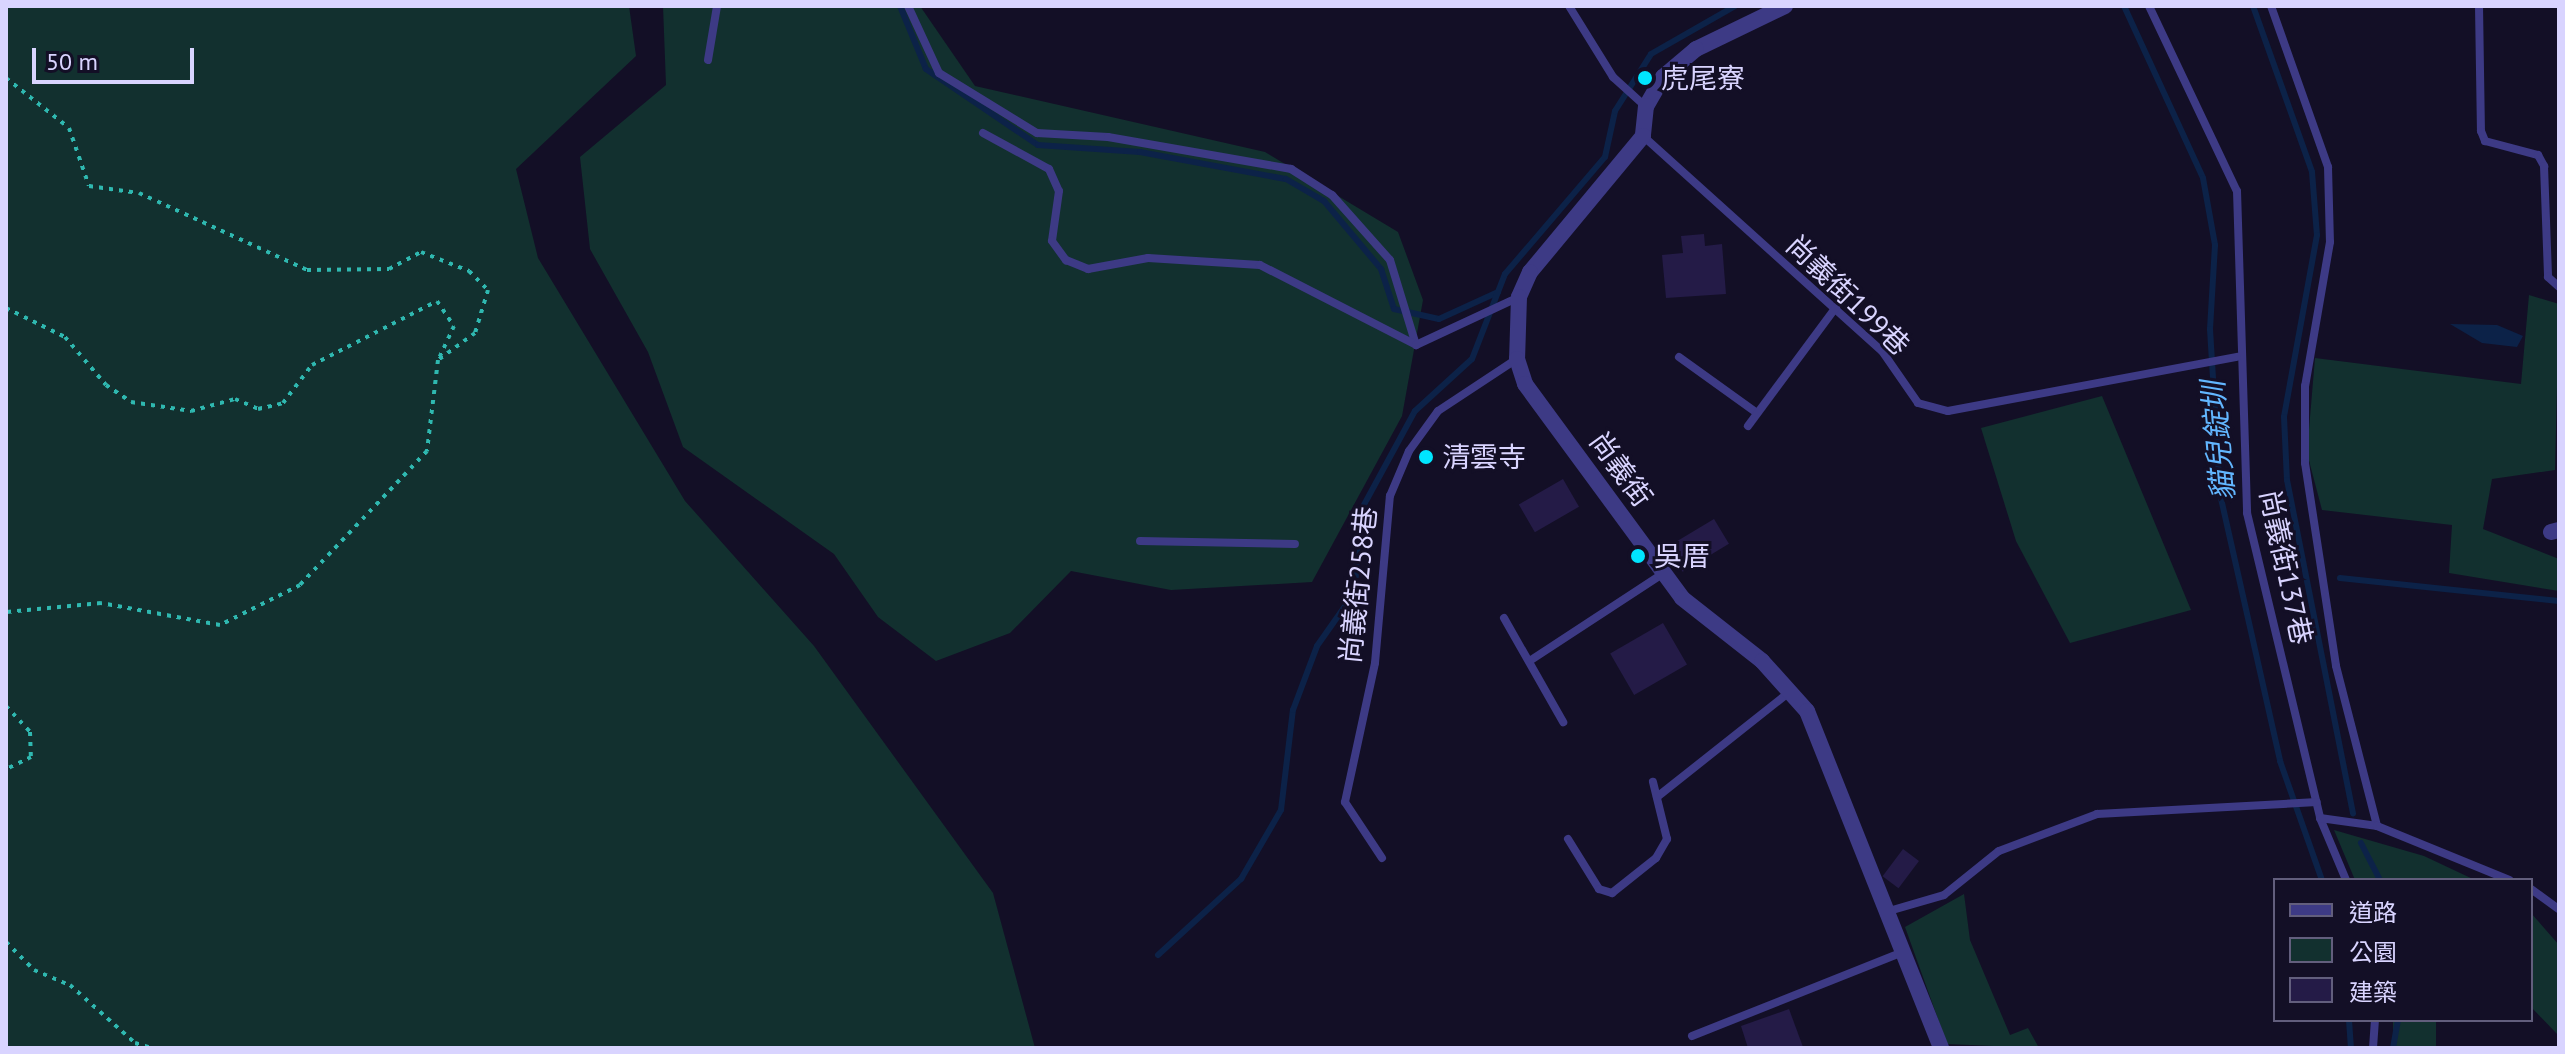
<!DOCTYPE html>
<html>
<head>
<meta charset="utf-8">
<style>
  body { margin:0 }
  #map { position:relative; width:2565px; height:1054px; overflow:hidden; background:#130f26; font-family:"PT Sans","Noto Sans TC",sans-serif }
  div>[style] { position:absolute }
  .green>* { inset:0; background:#12302f; transform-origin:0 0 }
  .water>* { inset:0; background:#0c2248 }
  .stream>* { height:6px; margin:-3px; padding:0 3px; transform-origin:3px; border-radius:3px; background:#0c2248 }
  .building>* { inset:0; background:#241b47; transform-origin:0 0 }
  .path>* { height:4px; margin-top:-2px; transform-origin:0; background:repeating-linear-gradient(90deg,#2fb8b0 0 4px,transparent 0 10px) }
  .lane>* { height:8px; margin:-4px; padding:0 4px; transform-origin:4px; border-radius:4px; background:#3d3a85 }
  .street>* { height:16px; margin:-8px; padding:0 8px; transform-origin:8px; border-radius:8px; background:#3d3a85 }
  .dots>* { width:22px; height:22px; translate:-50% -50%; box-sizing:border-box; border:4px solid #130f26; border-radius:50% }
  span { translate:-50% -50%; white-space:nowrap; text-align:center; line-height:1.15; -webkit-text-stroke:6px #130f26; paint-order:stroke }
  .poi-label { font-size:28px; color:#d9d4ff }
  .left { translate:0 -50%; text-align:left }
  .street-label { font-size:28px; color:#d9d4ff }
  .water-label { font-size:30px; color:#62b6ff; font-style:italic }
  .frame { position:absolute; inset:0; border:8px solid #d9d4ff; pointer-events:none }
  .legend { position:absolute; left:2273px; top:878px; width:260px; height:144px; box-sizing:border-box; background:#130f26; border:2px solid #625e7d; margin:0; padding:10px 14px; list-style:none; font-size:24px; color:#d9d4ff }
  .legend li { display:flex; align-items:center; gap:16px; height:40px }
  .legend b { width:40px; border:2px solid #625e7d }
  .scale { position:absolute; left:32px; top:48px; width:162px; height:36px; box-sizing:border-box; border:4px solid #d9d4ff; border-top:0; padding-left:10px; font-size:24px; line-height:28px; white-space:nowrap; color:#d9d4ff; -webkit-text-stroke:6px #130f26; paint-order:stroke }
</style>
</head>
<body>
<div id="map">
  <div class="green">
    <i style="clip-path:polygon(6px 6px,629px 6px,636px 56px,516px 169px,538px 258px,685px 501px,814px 646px,993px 893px,1035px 1048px,6px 1048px)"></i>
    <i style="clip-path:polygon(663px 6px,920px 6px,975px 86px,1265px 152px,1398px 232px,1423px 300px,1402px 416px,1312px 582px,1171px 590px,1071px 571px,1010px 633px,936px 661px,878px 617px,834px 554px,683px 447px,648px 352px,590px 249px,580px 157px,666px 85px)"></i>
    <i style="clip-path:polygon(2529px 295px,2559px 304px,2555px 470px,2492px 479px,2483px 529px,2559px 559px,2559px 591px,2449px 573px,2452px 525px,2322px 510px,2307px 453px,2315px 358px,2521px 384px)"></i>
    <i style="clip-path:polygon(2102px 396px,2191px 610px,2070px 643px,2016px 541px,1981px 428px)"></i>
    <i style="clip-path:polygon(2334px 830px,2424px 856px,2475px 880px,2355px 880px)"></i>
    <i style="clip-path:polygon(1964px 894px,1970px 940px,2010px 1035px,2028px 1028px,2039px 1048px,1947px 1044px,1905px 927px)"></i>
    <i style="clip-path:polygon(2531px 913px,2559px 945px,2559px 1036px,2531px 1007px)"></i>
    <i style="left:2393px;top:1020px;width:43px;height:28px"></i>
  </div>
  <div class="water">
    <i style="clip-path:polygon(2450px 324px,2497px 325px,2523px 336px,2517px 347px,2482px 343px)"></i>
  </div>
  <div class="stream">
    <i style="left:900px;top:6px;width:68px;rotate:67.6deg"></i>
    <i style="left:926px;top:69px;width:135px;rotate:34.2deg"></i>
    <i style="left:1038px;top:145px;width:102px;rotate:3.9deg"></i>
    <i style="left:1140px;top:152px;width:148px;rotate:10.5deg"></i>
    <i style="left:1286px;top:179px;width:44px;rotate:30.1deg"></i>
    <i style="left:1324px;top:201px;width:89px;rotate:50deg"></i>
    <i style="left:1381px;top:269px;width:42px;rotate:72deg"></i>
    <i style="left:1394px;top:309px;width:46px;rotate:12.5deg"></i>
    <i style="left:1439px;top:319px;width:65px;rotate:-24.6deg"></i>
    <i style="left:2124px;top:6px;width:189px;rotate:65.3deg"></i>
    <i style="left:2203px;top:178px;width:68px;rotate:79.8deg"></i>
    <i style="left:2215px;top:245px;width:84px;rotate:93.4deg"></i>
    <i style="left:2210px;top:329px;width:165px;rotate:86.5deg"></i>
    <i style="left:2220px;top:494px;width:274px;rotate:77.3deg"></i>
    <i style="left:2280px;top:761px;width:126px;rotate:70.6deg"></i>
    <i style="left:2253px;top:6px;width:176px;rotate:70.4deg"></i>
    <i style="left:2312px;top:172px;width:63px;rotate:85.5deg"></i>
    <i style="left:2317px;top:235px;width:185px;rotate:100.3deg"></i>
    <i style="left:2284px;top:417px;width:63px;rotate:87.3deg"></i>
    <i style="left:2287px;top:480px;width:340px;rotate:78.8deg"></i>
    <i style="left:2340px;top:578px;width:220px;rotate:6deg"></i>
    <i style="left:2361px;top:843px;width:42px;rotate:62.8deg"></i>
    <i style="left:1158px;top:955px;width:113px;rotate:-42.5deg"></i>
    <i style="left:1241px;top:879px;width:80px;rotate:-59.9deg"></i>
    <i style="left:1281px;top:810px;width:101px;rotate:-83.2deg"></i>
    <i style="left:1293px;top:710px;width:68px;rotate:-69.4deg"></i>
    <i style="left:1317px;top:646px;width:66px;rotate:-54.9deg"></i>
    <i style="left:1355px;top:592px;width:78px;rotate:-87.1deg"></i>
    <i style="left:1359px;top:514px;width:117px;rotate:-61.5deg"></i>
    <i style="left:1415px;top:411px;width:77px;rotate:-42.4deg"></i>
    <i style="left:1472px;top:359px;width:91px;rotate:-68.8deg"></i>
    <i style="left:1505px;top:274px;width:154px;rotate:-49.5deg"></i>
    <i style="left:1605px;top:157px;width:47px;rotate:-77.7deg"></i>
    <i style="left:1615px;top:111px;width:67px;rotate:-57.7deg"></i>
    <i style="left:1651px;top:54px;width:97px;rotate:-29.7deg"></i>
    <i style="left:2349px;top:1020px;width:28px;rotate:86deg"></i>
    <i style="left:2393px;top:1048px;width:28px;rotate:-80deg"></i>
  </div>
  <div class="building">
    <i style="clip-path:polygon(1704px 234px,1705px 246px,1722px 244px,1726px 294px,1666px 298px,1662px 255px,1683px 253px,1681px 236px)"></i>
    <i style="left:1563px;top:479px;width:32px;height:51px;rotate:60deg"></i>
    <i style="left:1714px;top:519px;width:29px;height:54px;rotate:59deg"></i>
    <i style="left:1663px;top:623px;width:48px;height:61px;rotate:60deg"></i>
    <i style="left:1903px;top:849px;width:20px;height:34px;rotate:37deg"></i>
    <i style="clip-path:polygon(1789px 1009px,1803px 1047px,1748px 1048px,1741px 1026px)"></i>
  </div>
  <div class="path">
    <i style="left:6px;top:78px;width:80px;rotate:38.4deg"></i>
    <i style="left:69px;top:128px;width:61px;rotate:71deg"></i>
    <i style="left:89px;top:186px;width:50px;rotate:8deg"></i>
    <i style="left:139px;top:193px;width:185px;rotate:24.6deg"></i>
    <i style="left:307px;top:270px;width:82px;rotate:-0.7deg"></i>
    <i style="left:389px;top:269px;width:36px;rotate:-28deg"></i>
    <i style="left:421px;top:252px;width:52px;rotate:21.6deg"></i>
    <i style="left:469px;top:271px;width:27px;rotate:45deg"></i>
    <i style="left:488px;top:290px;width:45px;rotate:106.8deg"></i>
    <i style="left:475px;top:333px;width:46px;rotate:143.9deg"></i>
    <i style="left:438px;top:360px;width:92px;rotate:96.9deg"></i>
    <i style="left:427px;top:451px;width:185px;rotate:133.5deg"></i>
    <i style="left:300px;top:585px;width:89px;rotate:153.4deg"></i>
    <i style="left:220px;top:625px;width:121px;rotate:-169.5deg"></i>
    <i style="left:101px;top:603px;width:95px;rotate:174.6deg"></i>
    <i style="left:6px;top:308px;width:66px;rotate:26.2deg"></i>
    <i style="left:65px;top:337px;width:63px;rotate:49.5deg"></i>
    <i style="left:106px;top:385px;width:30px;rotate:34deg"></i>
    <i style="left:131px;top:402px;width:61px;rotate:8.5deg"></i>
    <i style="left:191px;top:411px;width:46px;rotate:-15.3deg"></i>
    <i style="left:235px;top:399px;width:25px;rotate:23deg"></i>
    <i style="left:258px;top:409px;width:26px;rotate:-13deg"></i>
    <i style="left:283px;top:403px;width:48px;rotate:-52.7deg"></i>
    <i style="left:312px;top:365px;width:140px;rotate:-27.1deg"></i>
    <i style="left:437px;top:301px;width:30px;rotate:56deg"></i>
    <i style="left:454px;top:326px;width:35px;rotate:115deg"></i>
    <i style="left:6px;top:706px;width:35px;rotate:47deg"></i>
    <i style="left:30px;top:732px;width:25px;rotate:88deg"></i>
    <i style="left:31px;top:757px;width:28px;rotate:154deg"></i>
    <i style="left:6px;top:942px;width:40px;rotate:45deg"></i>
    <i style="left:34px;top:970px;width:39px;rotate:23deg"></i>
    <i style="left:70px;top:985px;width:87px;rotate:41.7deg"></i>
    <i style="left:135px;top:1043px;width:17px;rotate:17deg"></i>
  </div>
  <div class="lane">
    <i style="left:908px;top:6px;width:74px;rotate:65.2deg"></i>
    <i style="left:939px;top:73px;width:115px;rotate:31.5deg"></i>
    <i style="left:1037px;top:133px;width:71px;rotate:3.2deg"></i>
    <i style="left:1108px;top:137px;width:186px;rotate:9.9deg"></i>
    <i style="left:1291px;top:169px;width:49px;rotate:32.4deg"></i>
    <i style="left:1332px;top:195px;width:87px;rotate:48.3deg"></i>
    <i style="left:1390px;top:260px;width:89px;rotate:73deg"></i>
    <i style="left:1569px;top:6px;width:84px;rotate:58.2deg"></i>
    <i style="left:1613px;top:77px;width:43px;rotate:42.2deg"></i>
    <i style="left:2149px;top:6px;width:205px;rotate:64.6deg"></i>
    <i style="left:2237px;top:191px;width:322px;rotate:88.2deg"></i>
    <i style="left:2247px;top:513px;width:314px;rotate:76.5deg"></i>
    <i style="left:2320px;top:818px;width:67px;rotate:67.2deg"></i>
    <i style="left:2271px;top:6px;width:171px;rotate:70.5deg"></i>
    <i style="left:2328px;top:167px;width:75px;rotate:88.5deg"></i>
    <i style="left:2330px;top:242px;width:146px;rotate:99.8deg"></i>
    <i style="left:2305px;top:386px;width:77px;rotate:90deg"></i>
    <i style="left:2305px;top:463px;width:205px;rotate:81.3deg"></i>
    <i style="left:2336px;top:666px;width:165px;rotate:75.6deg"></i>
    <i style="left:2479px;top:6px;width:125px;rotate:89.1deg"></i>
    <i style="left:2481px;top:131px;width:11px;rotate:68deg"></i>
    <i style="left:2485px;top:141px;width:55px;rotate:14.8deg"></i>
    <i style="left:2538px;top:155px;width:13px;rotate:61deg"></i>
    <i style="left:2544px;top:166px;width:111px;rotate:87.9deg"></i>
    <i style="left:2548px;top:277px;width:15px;rotate:42deg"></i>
    <i style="left:708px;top:60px;width:55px;rotate:-80.5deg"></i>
    <i style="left:983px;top:133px;width:75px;rotate:28.6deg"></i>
    <i style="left:1049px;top:169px;width:24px;rotate:66deg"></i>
    <i style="left:1059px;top:191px;width:50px;rotate:98deg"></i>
    <i style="left:1052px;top:241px;width:24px;rotate:54deg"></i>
    <i style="left:1066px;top:260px;width:24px;rotate:22deg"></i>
    <i style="left:1088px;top:269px;width:61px;rotate:-10.4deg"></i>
    <i style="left:1148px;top:258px;width:112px;rotate:3.6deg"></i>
    <i style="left:1260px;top:265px;width:175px;rotate:27.1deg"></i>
    <i style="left:1643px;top:136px;width:321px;rotate:42deg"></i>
    <i style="left:1882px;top:351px;width:63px;rotate:55.3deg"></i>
    <i style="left:1918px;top:403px;width:31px;rotate:15deg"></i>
    <i style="left:1948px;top:411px;width:294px;rotate:-10.6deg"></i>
    <i style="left:1416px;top:345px;width:114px;rotate:-25deg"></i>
    <i style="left:1679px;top:357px;width:96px;rotate:35.7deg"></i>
    <i style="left:1748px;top:426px;width:148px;rotate:-53.5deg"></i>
    <i style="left:1140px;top:541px;width:155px;rotate:1.1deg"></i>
    <i style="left:1504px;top:618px;width:120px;rotate:60.4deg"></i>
    <i style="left:1531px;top:660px;width:159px;rotate:-33.2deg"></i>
    <i style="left:1657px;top:797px;width:172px;rotate:-38.4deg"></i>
    <i style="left:2320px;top:818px;width:58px;rotate:8deg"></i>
    <i style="left:2377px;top:826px;width:143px;rotate:22.2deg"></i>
    <i style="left:1568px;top:839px;width:59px;rotate:58.2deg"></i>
    <i style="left:1599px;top:889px;width:14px;rotate:17deg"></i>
    <i style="left:1612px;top:893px;width:56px;rotate:-38.5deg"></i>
    <i style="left:1656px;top:858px;width:22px;rotate:-60deg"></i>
    <i style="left:1667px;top:839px;width:59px;rotate:-103.8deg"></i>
    <i style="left:1382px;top:858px;width:67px;rotate:-123.5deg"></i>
    <i style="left:1345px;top:802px;width:142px;rotate:-77.8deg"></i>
    <i style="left:1375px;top:663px;width:168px;rotate:-84.9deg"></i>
    <i style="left:1390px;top:496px;width:49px;rotate:-67.1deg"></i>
    <i style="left:1409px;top:451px;width:49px;rotate:-54.1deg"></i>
    <i style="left:1438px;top:411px;width:95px;rotate:-33.4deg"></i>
    <i style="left:2531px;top:889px;width:34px;rotate:36deg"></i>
    <i style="left:1889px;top:911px;width:57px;rotate:-16.2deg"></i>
    <i style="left:1944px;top:895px;width:70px;rotate:-38.7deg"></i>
    <i style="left:1999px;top:851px;width:105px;rotate:-20.7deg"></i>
    <i style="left:2097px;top:814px;width:220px;rotate:-3.1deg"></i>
    <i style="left:1692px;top:1036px;width:227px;rotate:-21.7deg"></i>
    <i style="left:2373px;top:1048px;width:28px;rotate:-86deg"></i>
  </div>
  <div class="street">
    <i style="left:1785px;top:6px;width:99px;rotate:154.2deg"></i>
    <i style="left:1696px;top:49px;width:43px;rotate:139.7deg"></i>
    <i style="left:1663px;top:77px;width:34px;rotate:120deg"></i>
    <i style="left:1646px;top:106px;width:30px;rotate:96deg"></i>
    <i style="left:1643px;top:136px;width:177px;rotate:129.7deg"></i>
    <i style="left:1530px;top:272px;width:27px;rotate:114deg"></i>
    <i style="left:1519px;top:297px;width:62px;rotate:91.8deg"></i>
    <i style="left:1517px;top:359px;width:26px;rotate:72deg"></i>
    <i style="left:1525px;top:384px;width:265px;rotate:53.7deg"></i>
    <i style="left:1682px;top:598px;width:102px;rotate:38.2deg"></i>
    <i style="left:1762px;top:661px;width:67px;rotate:48deg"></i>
    <i style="left:1807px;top:711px;width:363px;rotate:68.3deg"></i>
    <i style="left:2551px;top:532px;width:8px;rotate:-14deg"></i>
  </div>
  <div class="dots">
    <i style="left:1645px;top:78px;background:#00e5ff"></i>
    <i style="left:1426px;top:457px;background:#00e5ff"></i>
    <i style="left:1638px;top:556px;background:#00e5ff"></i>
  </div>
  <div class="poi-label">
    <span class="left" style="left:1661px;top:78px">虎尾寮</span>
    <span class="left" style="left:1442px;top:457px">清雲寺</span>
    <span class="left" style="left:1654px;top:556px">吳厝</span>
  </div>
  <div class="street-label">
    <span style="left:1848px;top:295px;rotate:44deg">尚義街199巷</span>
    <span style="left:1621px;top:469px;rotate:54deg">尚義街</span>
    <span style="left:2286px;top:567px;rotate:78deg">尚義街137巷</span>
    <span style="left:1358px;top:585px;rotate:-84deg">尚義街258巷</span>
  </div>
  <div class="water-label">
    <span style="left:2218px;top:441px;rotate:-95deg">貓兒錠圳</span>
  </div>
  <div class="frame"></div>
  <ul class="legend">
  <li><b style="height:10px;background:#3d3a85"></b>道路</li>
  <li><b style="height:22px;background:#12302f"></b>公園</li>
  <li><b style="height:22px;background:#241b47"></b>建築</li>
  </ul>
  <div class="scale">50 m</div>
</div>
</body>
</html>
